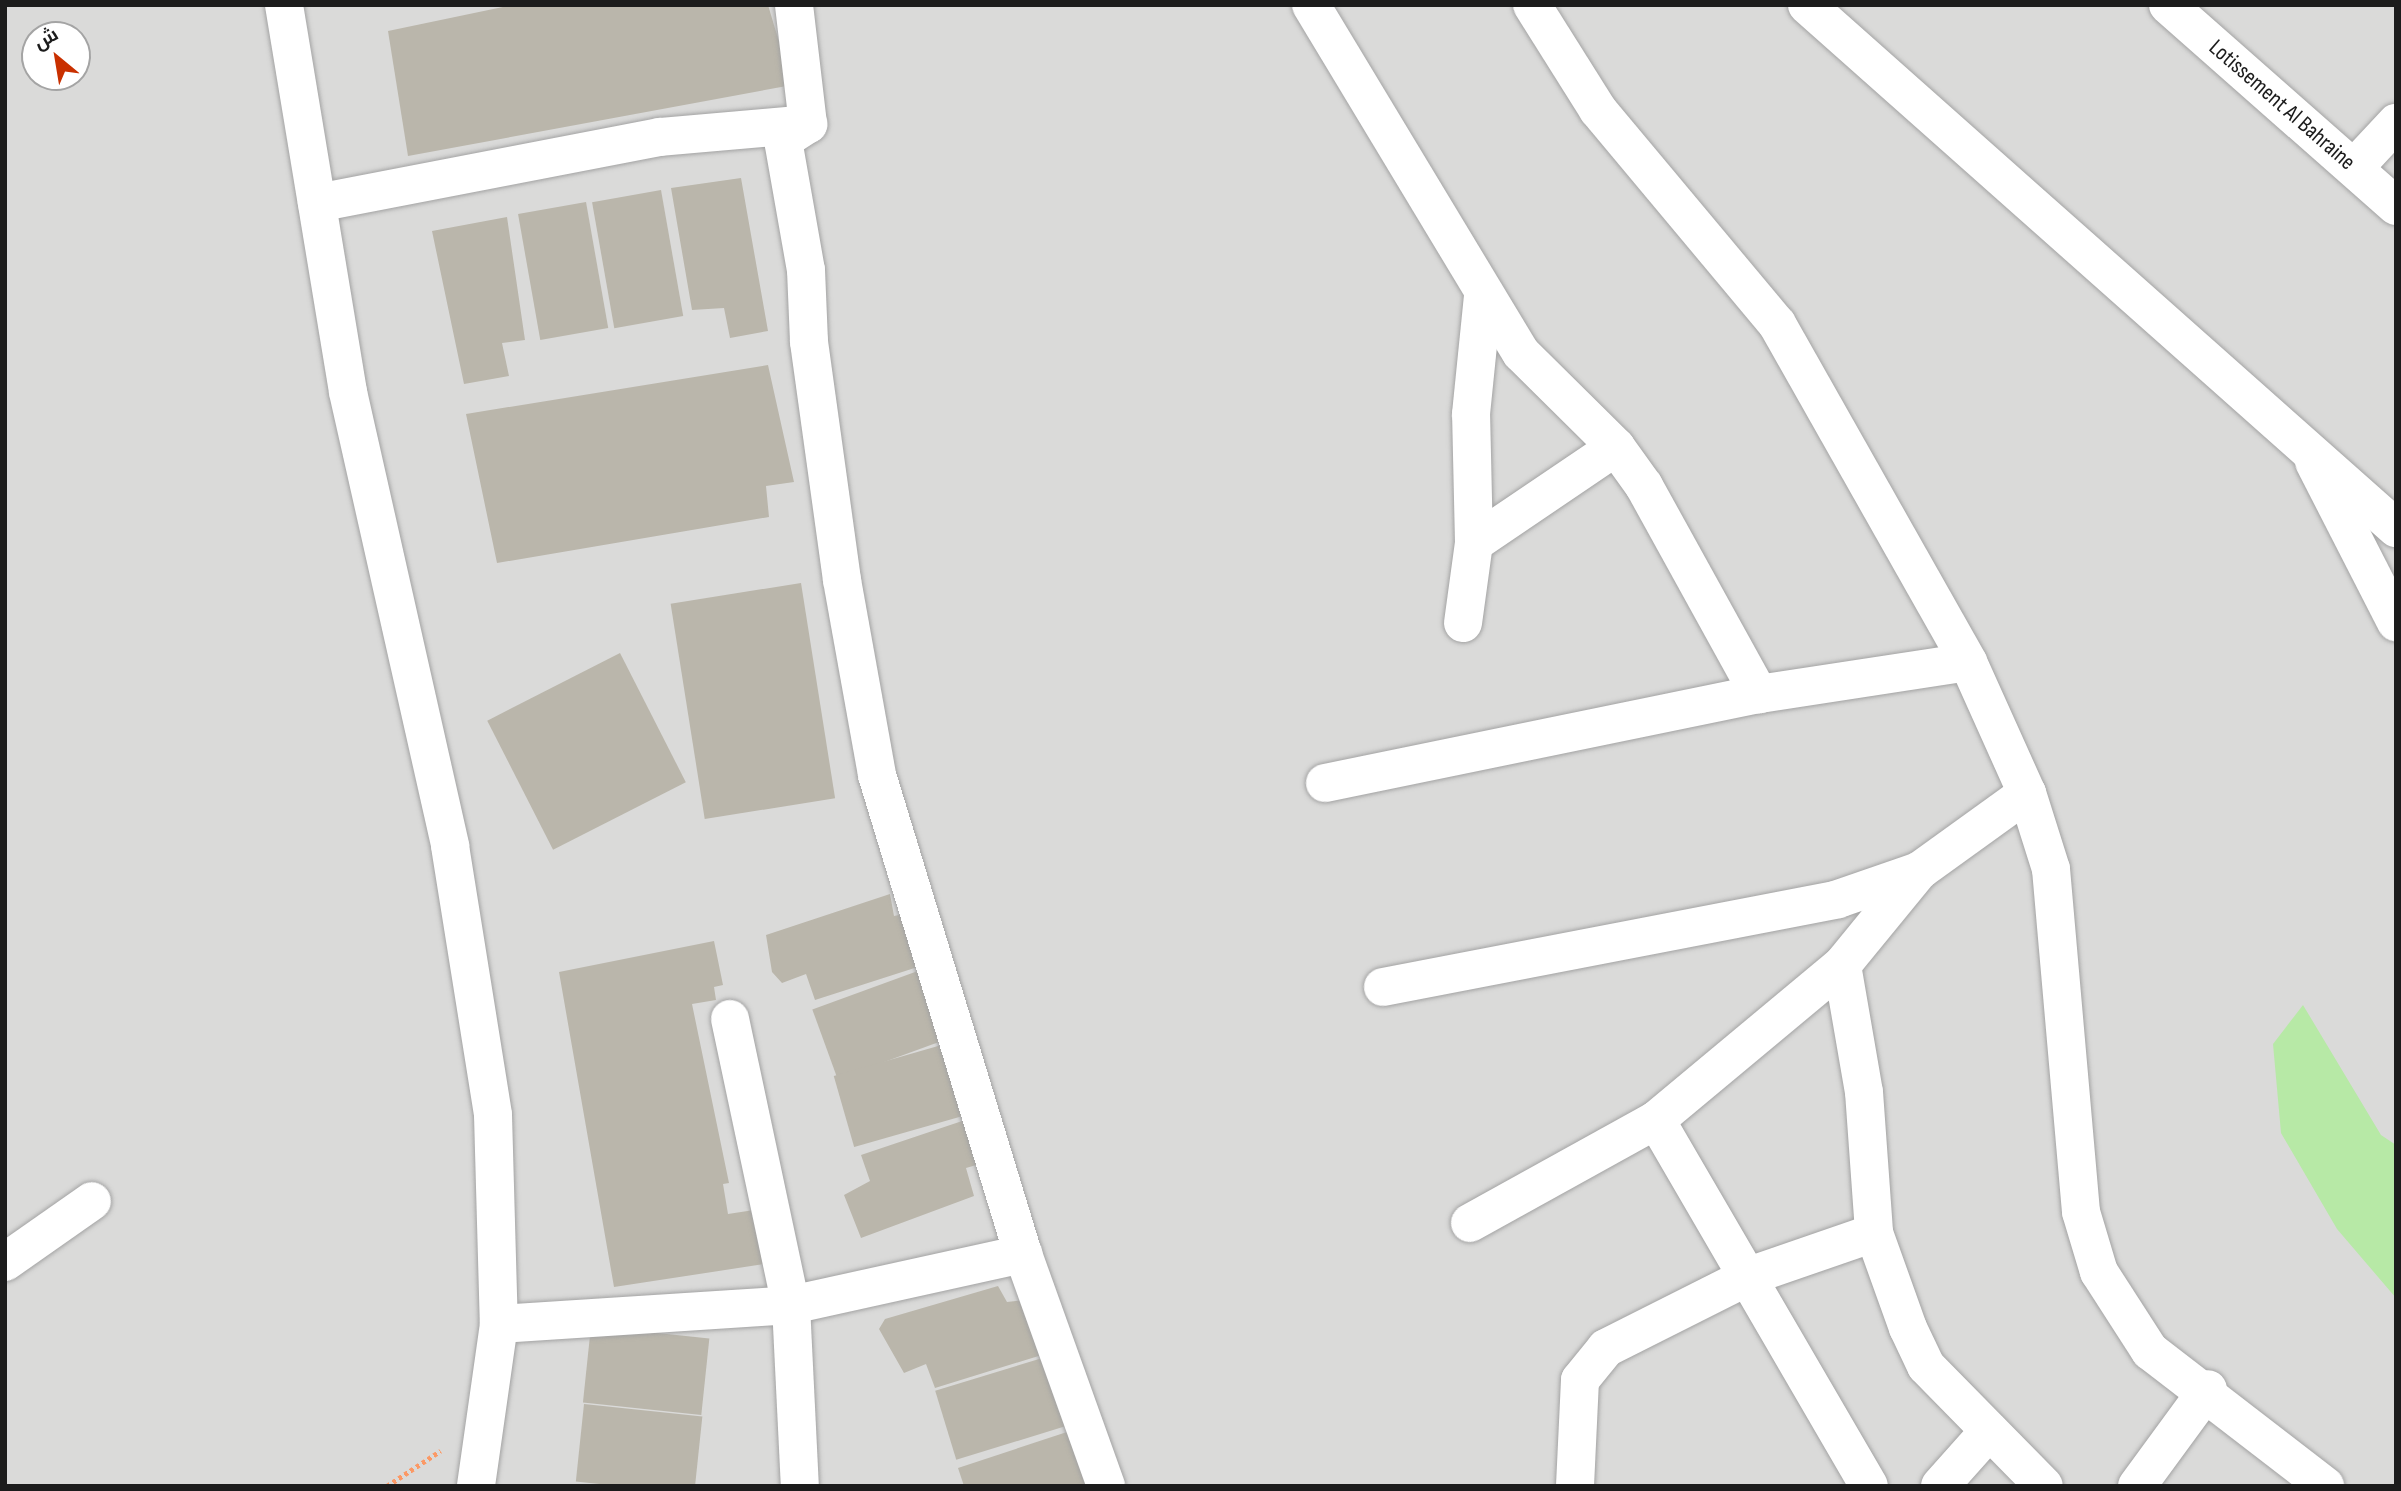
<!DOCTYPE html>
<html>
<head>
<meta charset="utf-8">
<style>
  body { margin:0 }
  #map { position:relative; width:2401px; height:1491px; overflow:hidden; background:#eeede2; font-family:"Sofia Sans Condensed",Cairo,sans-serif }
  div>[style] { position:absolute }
  .residential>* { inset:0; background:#dadad9 }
  .grass>* { inset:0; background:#b7e9a6 }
  .building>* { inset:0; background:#bab6ab; transform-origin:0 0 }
  .path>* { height:4.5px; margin-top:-2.25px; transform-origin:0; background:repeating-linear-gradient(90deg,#fb9966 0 3.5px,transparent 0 7px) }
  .roads { filter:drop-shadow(0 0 2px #a3a3a3) drop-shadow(0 0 2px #a3a3a3) }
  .minor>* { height:38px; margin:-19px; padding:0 19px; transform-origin:19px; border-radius:19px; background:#fff }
  .tertiary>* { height:38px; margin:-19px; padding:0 19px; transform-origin:19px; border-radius:19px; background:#fff }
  span { translate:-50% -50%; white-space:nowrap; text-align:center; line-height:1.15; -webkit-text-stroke:6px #fff; paint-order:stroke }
  .street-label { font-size:23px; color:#1c1c1c }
  .frame { position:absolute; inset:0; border:7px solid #1c1c1c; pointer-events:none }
  .north { position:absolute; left:21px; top:21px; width:70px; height:70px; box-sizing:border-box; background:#fff; border:2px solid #a4a4a4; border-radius:50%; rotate:330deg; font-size:19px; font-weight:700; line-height:28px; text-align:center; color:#1c1c1c }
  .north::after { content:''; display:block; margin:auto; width:24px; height:32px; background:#c93000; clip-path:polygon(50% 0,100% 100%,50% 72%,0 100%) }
</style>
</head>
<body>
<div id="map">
  <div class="residential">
    <i style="clip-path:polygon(evenodd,5px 5px,2396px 5px,2396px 1486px,5px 1486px,5px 5px,35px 35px,77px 35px,77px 77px,35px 77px,35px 35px)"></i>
  </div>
  <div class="grass">
    <i style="clip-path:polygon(2303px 1005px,2381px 1135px,2396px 1145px,2396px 1298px,2337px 1229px,2281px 1133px,2273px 1044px)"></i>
  </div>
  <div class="building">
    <i style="clip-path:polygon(513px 5px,768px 5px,792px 85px,408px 156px,388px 31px)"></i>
    <i style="clip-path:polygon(741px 178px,768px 331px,730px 338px,724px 308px,692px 310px,671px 188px)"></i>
    <i style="left:661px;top:190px;width:128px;height:70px;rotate:80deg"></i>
    <i style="left:586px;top:202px;width:128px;height:69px;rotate:80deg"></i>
    <i style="clip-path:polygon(507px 217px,525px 340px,502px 343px,509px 376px,464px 384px,432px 231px)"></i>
    <i style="clip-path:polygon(768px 365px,794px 482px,766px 486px,769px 517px,497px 563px,466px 414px)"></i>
    <i style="left:801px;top:583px;width:218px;height:132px;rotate:81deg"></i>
    <i style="left:620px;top:653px;width:145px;height:149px;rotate:63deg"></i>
    <i style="clip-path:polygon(890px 894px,894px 916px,914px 912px,927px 964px,815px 1000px,806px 974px,782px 983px,772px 972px,766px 935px)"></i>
    <i style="clip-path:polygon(714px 941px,723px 985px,714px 987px,716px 1000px,692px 1004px,729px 1183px,723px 1184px,728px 1214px,754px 1210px,771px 1263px,614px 1287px,559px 972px)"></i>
    <i style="left:926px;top:968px;width:74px;height:121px;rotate:70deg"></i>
    <i style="left:952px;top:1042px;width:74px;height:123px;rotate:74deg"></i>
    <i style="clip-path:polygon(977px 1116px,990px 1161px,966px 1168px,974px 1196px,861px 1238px,844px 1195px,870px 1181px,861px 1155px)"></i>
    <i style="clip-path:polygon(998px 1286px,1007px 1302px,1031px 1299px,1045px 1354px,935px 1388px,926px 1364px,904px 1373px,879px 1329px,885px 1319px)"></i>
    <i style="left:591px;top:1326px;width:119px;height:77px;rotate:6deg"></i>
    <i style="left:1049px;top:1356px;width:72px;height:119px;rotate:73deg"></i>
    <i style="left:584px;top:1404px;width:119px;height:78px;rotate:6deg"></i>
    <i style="clip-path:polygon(1073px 1430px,1092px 1486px,964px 1486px,958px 1468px)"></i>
  </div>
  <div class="path">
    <i style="left:387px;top:1486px;width:64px;rotate:-33.4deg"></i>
  </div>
  <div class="roads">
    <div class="minor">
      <i style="left:284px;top:5px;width:392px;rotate:80.6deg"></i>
      <i style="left:348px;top:392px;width:465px;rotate:77.3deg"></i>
      <i style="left:450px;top:846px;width:272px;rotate:80.9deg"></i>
      <i style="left:493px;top:1115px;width:209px;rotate:88.4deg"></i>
      <i style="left:499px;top:1324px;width:164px;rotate:98.1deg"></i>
      <i style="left:794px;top:5px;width:120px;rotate:83.3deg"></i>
      <i style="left:1311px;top:5px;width:406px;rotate:58.9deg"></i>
      <i style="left:1521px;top:353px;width:134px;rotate:44.7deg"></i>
      <i style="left:1616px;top:447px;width:48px;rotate:54.3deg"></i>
      <i style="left:1644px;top:486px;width:238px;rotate:61.1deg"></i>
      <i style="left:1532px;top:5px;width:124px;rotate:57.8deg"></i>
      <i style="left:1598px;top:110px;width:279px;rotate:50.1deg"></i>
      <i style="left:1777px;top:324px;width:388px;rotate:60.5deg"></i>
      <i style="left:1968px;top:662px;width:144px;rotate:65.8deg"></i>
      <i style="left:2027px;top:793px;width:80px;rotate:72.5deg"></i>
      <i style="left:2051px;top:869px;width:344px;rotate:85deg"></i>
      <i style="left:2081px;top:1212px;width:63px;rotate:73.3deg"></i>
      <i style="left:2099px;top:1272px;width:94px;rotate:57.2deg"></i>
      <i style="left:2150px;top:1351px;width:221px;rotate:37.6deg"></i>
      <i style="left:1807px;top:5px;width:788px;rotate:41.6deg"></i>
      <i style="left:808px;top:124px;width:30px;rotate:147deg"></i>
      <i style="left:783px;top:140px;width:132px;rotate:80deg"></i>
      <i style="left:806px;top:270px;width:72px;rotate:87.6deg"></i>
      <i style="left:809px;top:342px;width:240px;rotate:82.1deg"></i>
      <i style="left:842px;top:580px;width:198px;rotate:79.8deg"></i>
      <i style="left:877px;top:775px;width:501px;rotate:73.05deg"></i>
      <i style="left:1023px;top:1254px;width:246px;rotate:70.3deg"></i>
      <i style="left:2354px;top:168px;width:62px;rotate:-47deg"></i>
      <i style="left:317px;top:203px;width:349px;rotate:-10.9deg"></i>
      <i style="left:660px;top:137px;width:149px;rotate:-5deg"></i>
      <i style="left:2314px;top:462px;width:180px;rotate:62.9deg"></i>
      <i style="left:1474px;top:543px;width:171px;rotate:-34.1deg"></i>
      <i style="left:1463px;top:623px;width:81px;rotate:-82.2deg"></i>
      <i style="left:1474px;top:543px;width:129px;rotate:-91.3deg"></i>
      <i style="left:1471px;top:414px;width:119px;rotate:-84.2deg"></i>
      <i style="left:1325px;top:783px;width:443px;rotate:-11.6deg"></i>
      <i style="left:1759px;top:694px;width:211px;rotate:-8.7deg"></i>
      <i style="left:1842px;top:965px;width:129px;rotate:80.2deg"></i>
      <i style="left:1864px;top:1092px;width:141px;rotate:85.9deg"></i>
      <i style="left:1874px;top:1233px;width:101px;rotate:70.3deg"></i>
      <i style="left:1908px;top:1328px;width:42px;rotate:64.7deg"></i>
      <i style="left:1926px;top:1366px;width:168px;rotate:45.5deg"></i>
      <i style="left:1383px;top:987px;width:463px;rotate:-10.9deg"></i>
      <i style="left:1838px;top:899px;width:86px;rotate:-19.1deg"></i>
      <i style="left:730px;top:1019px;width:292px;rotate:78deg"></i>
      <i style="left:791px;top:1305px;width:181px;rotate:87.2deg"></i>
      <i style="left:1656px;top:1120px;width:423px;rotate:59.8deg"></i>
      <i style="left:1470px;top:1223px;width:213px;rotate:-29deg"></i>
      <i style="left:1656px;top:1120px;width:242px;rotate:-39.8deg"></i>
      <i style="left:1842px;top:965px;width:122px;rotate:-50.7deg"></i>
      <i style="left:1919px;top:871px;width:133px;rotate:-35.8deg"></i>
      <i style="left:5px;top:1262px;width:106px;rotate:-35deg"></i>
      <i style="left:499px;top:1324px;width:293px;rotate:-3.7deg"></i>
      <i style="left:791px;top:1305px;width:238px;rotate:-12.4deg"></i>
      <i style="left:1575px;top:1486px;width:106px;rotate:-87.3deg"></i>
      <i style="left:1580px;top:1380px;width:41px;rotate:-50.9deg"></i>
      <i style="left:1606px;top:1348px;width:160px;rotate:-26.7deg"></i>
      <i style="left:1749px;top:1276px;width:132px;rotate:-19deg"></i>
      <i style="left:1940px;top:1486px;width:74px;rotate:-48.3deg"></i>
      <i style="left:2137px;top:1486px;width:120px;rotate:-53.8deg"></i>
    </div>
    <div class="tertiary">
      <i style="left:2168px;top:5px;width:304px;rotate:41.4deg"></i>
    </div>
  </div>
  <div class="street-label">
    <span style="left:2282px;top:105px;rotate:41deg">Lotissement Al Bahraine</span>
  </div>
  <div class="frame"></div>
  <div class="north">ش</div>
</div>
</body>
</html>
